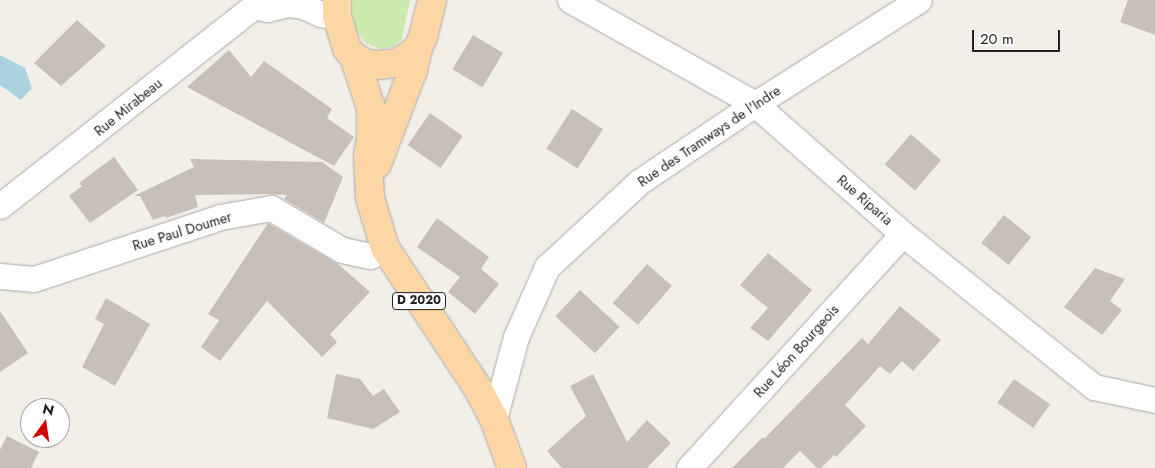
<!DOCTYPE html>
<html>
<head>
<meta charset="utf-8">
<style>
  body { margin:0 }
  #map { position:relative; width:1155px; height:468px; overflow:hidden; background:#f2efe9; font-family:Jost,sans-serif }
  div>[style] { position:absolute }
  .grass>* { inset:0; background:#cdebb0 }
  .water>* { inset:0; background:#aad3df }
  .building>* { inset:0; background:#c7bfb8; transform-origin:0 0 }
  .roads { filter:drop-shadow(0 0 1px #a9a9a9) drop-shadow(0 0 1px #a9a9a9) }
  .street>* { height:25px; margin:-12.5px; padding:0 12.5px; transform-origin:12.5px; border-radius:12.5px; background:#fff }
  .primary>* { height:28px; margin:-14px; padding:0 14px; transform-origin:14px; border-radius:14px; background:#fcd6a4 }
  span { translate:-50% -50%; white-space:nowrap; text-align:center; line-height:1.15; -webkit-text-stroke:4.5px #fff; paint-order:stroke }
  .shield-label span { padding:1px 4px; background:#fff; border:1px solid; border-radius:4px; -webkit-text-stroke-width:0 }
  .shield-label { font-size:12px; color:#222; font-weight:700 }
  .street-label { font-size:14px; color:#222 }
  .north { position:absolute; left:20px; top:398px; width:50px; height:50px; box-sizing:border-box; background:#fff; border:1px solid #a7a7a7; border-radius:50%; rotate:14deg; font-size:14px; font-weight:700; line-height:20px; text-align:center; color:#222 }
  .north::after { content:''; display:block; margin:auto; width:18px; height:22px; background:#d40000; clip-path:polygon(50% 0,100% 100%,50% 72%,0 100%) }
  .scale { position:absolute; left:972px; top:30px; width:88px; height:22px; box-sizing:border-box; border:2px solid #222; border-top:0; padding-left:6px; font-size:15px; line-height:18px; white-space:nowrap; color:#222; -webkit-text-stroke:4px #fff; paint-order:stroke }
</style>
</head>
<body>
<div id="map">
  <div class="grass">
    <i style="clip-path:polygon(353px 0,410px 0,402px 39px,393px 47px,380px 49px,366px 43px,355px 28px,352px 11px)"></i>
  </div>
  <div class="water">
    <i style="clip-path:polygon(0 55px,25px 68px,32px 88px,21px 100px,0 85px)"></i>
  </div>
  <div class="building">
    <i style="clip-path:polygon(1128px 0,1155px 0,1155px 35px,1120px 22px)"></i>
    <i style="clip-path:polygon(77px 20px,106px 46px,61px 86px,34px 63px)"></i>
    <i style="left:473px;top:35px;width:35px;height:40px;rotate:31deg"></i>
    <i style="clip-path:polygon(229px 50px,251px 77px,264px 61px,332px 109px,327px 118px,354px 137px,334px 166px,187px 87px)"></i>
    <i style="left:572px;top:109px;width:37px;height:47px;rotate:33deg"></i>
    <i style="left:430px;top:113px;width:40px;height:39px;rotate:35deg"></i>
    <i style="left:911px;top:134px;width:40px;height:40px;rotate:41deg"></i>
    <i style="clip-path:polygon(114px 157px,138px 190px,90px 223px,69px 196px,82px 186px,79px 183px)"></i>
    <i style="clip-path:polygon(190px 159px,322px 162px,343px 177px,324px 223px,284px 199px,287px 195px,268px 194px,195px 195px,198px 207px,166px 218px,165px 216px,153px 220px,140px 196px,134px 196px,194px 167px)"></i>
    <i style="left:1004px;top:215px;width:35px;height:36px;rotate:39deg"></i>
    <i style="clip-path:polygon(437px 218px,489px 257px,481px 269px,499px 284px,475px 314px,448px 292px,460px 277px,417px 247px)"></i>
    <i style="clip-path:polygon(268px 223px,338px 264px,370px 292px,330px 334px,337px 342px,322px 357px,267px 301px,220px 361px,201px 347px,219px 320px,208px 314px)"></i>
    <i style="clip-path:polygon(768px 253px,812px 290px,768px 341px,750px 328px,768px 308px,740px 285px)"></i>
    <i style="left:647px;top:264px;width:33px;height:52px;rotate:41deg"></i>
    <i style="clip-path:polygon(1095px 268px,1125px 279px,1110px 301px,1122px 310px,1102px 335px,1064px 307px)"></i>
    <i style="left:580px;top:290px;width:54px;height:36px;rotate:43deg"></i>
    <i style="clip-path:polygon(106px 298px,150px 324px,115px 386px,82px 367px,104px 324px,95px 319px)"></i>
    <i style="clip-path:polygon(900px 306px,941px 340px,913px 371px,902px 361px,890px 374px,880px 366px,845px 405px,866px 426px,836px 457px,834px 455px,821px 468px,817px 468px,800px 451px,783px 468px,732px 468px,763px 437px,764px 439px,862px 338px,868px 344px)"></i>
    <i style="clip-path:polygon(0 311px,28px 353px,0 372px)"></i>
    <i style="clip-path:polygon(336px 374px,360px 379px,373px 396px,384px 389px,400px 412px,373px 429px,327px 418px)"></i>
    <i style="clip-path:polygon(593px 374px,627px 442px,647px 420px,671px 443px,647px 468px,562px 468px,547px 451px,586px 416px,570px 386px)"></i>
    <i style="left:1014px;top:379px;width:44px;height:29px;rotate:35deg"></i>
    <i style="clip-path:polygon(7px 436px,39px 452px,31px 468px,0 468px,0 450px)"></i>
  </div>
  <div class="roads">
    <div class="street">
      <i style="left:259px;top:0;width:8px;rotate:130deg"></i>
      <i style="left:254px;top:6px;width:13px;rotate:13deg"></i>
      <i style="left:267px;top:9px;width:21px;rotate:-14deg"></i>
      <i style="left:287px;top:4px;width:16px;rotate:7deg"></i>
      <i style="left:303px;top:6px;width:20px;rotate:24deg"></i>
      <i style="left:321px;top:14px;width:16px;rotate:7deg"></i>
      <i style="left:570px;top:0;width:212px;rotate:29.3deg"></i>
      <i style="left:755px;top:104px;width:197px;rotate:41.3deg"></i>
      <i style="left:903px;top:234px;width:245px;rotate:38.7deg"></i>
      <i style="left:1094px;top:387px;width:62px;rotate:12deg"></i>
      <i style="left:0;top:206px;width:323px;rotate:-38.2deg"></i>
      <i style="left:0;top:276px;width:34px;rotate:5deg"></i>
      <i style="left:34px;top:279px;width:196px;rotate:-18.4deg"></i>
      <i style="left:220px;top:217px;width:52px;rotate:-10deg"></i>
      <i style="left:271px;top:208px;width:82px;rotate:30.6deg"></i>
      <i style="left:342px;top:250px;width:29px;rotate:12deg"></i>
      <i style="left:370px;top:256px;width:17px;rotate:-28deg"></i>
      <i style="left:494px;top:419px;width:85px;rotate:-75deg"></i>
      <i style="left:516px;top:337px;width:77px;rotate:-66.1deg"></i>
      <i style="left:547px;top:267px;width:125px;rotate:-42.7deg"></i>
      <i style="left:639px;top:182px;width:140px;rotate:-33.9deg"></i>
      <i style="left:755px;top:104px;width:194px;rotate:-32.4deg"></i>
      <i style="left:689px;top:468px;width:317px;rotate:-47.6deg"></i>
    </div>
    <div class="primary">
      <i style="left:337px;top:0;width:16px;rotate:90deg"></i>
      <i style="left:337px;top:16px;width:34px;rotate:73deg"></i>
      <i style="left:347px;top:49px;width:11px;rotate:49deg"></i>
      <i style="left:354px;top:57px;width:15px;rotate:28deg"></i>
      <i style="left:367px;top:64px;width:11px;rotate:5deg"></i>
      <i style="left:378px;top:65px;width:18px;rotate:-6deg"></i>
      <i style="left:396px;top:63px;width:13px;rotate:-29deg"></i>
      <i style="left:407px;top:57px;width:14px;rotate:-39deg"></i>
      <i style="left:418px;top:48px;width:12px;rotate:-66deg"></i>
      <i style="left:423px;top:37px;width:38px;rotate:-76deg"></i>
      <i style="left:354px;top:57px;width:54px;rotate:71.6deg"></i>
      <i style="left:371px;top:108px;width:30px;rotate:90deg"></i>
      <i style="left:371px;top:138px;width:19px;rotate:99deg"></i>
      <i style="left:368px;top:157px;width:41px;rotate:87.2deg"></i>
      <i style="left:370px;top:198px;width:52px;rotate:73.3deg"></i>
      <i style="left:385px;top:248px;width:167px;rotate:56.5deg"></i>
      <i style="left:477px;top:387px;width:36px;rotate:62deg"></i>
      <i style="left:494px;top:419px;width:52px;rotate:69.8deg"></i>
      <i style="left:377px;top:164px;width:101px;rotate:-69deg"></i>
      <i style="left:413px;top:70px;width:23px;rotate:-77deg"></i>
    </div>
  </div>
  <div class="shield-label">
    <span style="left:419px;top:301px">D 2020</span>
  </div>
  <div class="street-label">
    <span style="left:128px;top:107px;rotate:-39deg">Rue Mirabeau</span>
    <span style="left:709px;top:136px;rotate:-34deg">Rue des Tramways de l'Indre</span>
    <span style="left:865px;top:200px;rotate:41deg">Rue Riparia</span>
    <span style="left:182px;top:231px;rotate:-17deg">Rue Paul Doumer</span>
    <span style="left:796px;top:351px;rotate:-48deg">Rue Léon Bourgeois</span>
  </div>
  <div class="north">N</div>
  <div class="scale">20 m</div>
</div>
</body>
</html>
